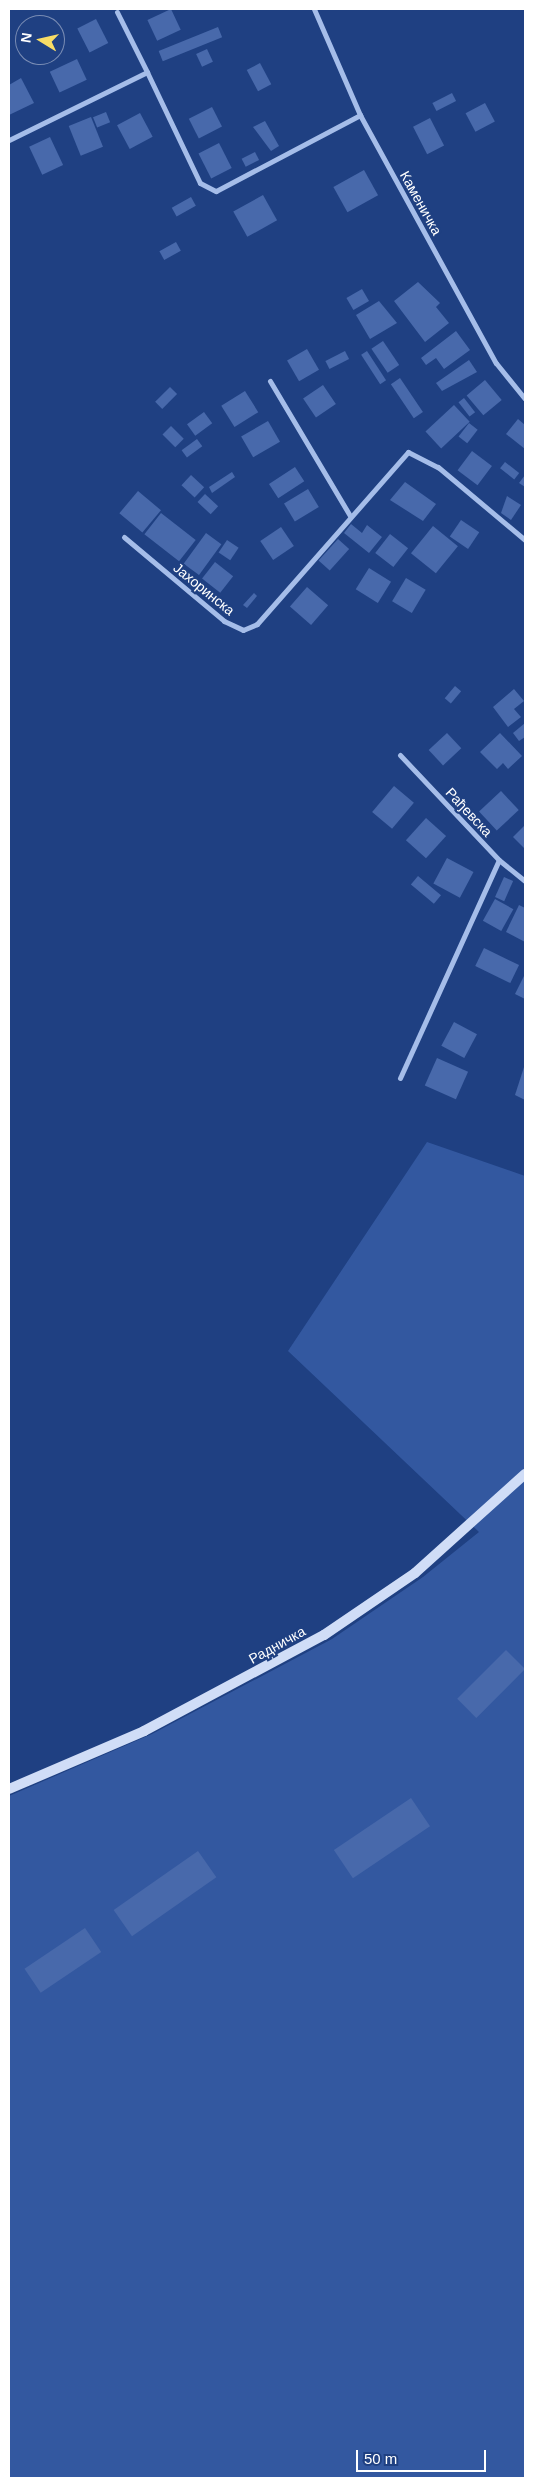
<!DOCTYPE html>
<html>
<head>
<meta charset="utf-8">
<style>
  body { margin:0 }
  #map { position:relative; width:534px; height:2487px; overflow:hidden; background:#1f4082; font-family:Helvetica,sans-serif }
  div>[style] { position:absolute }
  .green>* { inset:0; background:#3358a0 }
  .building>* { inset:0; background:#4869ab; transform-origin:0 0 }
  .street>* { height:5px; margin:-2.5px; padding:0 2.5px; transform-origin:2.5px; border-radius:2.5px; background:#a5bde9 }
  .secondary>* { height:10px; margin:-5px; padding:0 5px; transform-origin:5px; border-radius:5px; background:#d0ddf7 }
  span { translate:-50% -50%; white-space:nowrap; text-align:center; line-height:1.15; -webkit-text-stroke:4.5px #1f4082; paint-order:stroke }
  .street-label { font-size:14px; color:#fff }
  .frame { position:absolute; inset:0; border:10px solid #fff; pointer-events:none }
  .north { position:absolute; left:15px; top:15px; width:50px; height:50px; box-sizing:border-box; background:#1f4082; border:1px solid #798cb4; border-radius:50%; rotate:279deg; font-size:14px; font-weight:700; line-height:20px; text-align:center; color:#fff }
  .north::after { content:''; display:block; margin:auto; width:18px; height:22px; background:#f7dc66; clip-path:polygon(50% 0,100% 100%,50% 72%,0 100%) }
  .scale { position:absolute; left:356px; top:2450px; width:130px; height:22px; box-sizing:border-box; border:2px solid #fff; border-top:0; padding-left:6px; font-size:15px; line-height:18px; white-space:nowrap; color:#fff; -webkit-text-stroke:4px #1f4082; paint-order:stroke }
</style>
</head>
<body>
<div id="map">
  <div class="green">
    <i style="clip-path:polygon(427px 1142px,525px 1176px,525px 2478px,9px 2478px,9px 1796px,152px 1734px,332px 1639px,423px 1577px,479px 1532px,288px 1351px)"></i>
  </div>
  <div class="building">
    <i style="left:171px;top:9px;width:23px;height:26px;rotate:65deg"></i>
    <i style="left:96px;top:19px;width:27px;height:21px;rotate:63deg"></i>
    <i style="left:218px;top:27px;width:11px;height:64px;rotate:68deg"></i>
    <i style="left:207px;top:49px;width:14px;height:12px;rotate:65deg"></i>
    <i style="left:77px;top:59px;width:23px;height:30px;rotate:65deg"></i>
    <i style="left:260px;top:63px;width:24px;height:15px;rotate:62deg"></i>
    <i style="clip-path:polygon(21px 78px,34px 103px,9px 115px,9px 85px)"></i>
    <i style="left:452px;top:93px;width:9px;height:22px;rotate:63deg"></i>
    <i style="left:485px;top:103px;width:21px;height:22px;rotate:62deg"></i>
    <i style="left:212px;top:107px;width:22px;height:26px;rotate:63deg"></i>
    <i style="left:106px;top:112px;width:11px;height:14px;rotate:68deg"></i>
    <i style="left:140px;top:113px;width:27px;height:26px;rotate:62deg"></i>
    <i style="left:91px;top:117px;width:32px;height:24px;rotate:68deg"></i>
    <i style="left:430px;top:118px;width:31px;height:19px;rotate:63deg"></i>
    <i style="clip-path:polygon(265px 121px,279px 146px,271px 151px,253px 127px)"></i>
    <i style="left:50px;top:137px;width:31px;height:23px;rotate:65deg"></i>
    <i style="left:219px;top:143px;width:28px;height:23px;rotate:63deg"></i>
    <i style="left:255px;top:152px;width:9px;height:15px;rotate:63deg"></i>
    <i style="left:364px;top:170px;width:29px;height:35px;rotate:61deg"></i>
    <i style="left:263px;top:195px;width:29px;height:34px;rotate:61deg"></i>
    <i style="left:191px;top:197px;width:10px;height:22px;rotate:61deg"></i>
    <i style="left:176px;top:242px;width:10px;height:19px;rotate:61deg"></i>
    <i style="clip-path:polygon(418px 282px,440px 303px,436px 307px,449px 323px,425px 342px,394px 301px)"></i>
    <i style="left:362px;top:289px;width:14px;height:18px;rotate:60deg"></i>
    <i style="clip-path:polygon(379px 301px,397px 323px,370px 339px,356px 315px)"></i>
    <i style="clip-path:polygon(456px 331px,470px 350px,444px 369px,436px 358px,426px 365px,421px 358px)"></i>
    <i style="left:383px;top:341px;width:29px;height:14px;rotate:56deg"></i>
    <i style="left:307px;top:349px;width:24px;height:23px;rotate:60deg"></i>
    <i style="left:345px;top:351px;width:9px;height:22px;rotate:63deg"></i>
    <i style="left:367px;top:351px;width:35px;height:7px;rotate:57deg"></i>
    <i style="clip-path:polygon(469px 360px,477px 372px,442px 391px,436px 383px)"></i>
    <i style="left:400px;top:378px;width:41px;height:11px;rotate:56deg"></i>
    <i style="left:485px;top:380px;width:26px;height:24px;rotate:50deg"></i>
    <i style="left:323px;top:385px;width:23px;height:24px;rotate:56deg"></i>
    <i style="left:170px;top:387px;width:10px;height:21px;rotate:45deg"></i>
    <i style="left:245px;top:391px;width:25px;height:28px;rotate:58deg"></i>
    <i style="left:464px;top:398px;width:18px;height:7px;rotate:52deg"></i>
    <i style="left:454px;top:405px;width:23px;height:39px;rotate:47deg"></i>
    <i style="left:204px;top:412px;width:14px;height:21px;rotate:54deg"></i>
    <i style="clip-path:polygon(518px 419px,525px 425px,525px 449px,506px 434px)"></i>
    <i style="left:268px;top:421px;width:24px;height:31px;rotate:60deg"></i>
    <i style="left:469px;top:423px;width:11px;height:17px;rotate:38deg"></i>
    <i style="left:171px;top:426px;width:18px;height:12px;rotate:45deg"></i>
    <i style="left:197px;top:439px;width:9px;height:19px;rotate:54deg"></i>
    <i style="left:472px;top:451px;width:25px;height:24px;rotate:37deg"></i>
    <i style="left:505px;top:462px;width:18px;height:8px;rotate:38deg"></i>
    <i style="left:295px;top:467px;width:17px;height:31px;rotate:57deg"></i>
    <i style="clip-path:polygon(232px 472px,235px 477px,212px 493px,209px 487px)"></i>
    <i style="left:191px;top:475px;width:18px;height:14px;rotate:43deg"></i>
    <i style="clip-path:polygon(525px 475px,525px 487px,519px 483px)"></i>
    <i style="clip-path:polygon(405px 482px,436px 504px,423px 521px,390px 500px)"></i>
    <i style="left:308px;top:489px;width:21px;height:28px;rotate:59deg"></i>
    <i style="left:138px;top:491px;width:30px;height:29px;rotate:40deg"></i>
    <i style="left:205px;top:494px;width:18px;height:11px;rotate:43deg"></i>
    <i style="clip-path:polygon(507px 496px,521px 505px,511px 520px,501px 513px)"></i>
    <i style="left:161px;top:513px;width:44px;height:27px;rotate:38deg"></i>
    <i style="left:461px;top:520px;width:22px;height:20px;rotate:34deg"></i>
    <i style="clip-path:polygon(351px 524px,362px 533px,367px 525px,382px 537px,369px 553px,344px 533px)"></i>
    <i style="left:433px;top:526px;width:32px;height:35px;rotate:39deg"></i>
    <i style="left:281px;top:527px;width:23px;height:25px;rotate:56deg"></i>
    <i style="left:206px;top:533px;width:19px;height:38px;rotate:36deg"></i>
    <i style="left:390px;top:534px;width:23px;height:24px;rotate:38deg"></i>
    <i style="left:338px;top:539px;width:15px;height:29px;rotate:42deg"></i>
    <i style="left:227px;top:540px;width:14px;height:15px;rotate:34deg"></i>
    <i style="left:215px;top:562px;width:23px;height:21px;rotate:38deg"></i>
    <i style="left:369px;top:568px;width:26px;height:25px;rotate:32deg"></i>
    <i style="left:406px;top:578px;width:23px;height:27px;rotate:31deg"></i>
    <i style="left:307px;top:587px;width:28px;height:26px;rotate:41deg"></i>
    <i style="clip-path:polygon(254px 593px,257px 596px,247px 608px,243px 605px)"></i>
    <i style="left:455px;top:686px;width:8px;height:16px;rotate:40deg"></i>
    <i style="clip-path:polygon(514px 689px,524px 701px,514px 709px,521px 717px,508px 727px,493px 707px)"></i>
    <i style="clip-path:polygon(525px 723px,525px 737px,519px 741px,513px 733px)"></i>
    <i style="left:447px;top:733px;width:21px;height:25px;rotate:47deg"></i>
    <i style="clip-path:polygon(500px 733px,522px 756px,508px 769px,503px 763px,497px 769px,480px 752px)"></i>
    <i style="left:394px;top:786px;width:26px;height:34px;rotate:40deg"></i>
    <i style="left:501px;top:791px;width:26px;height:30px;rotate:47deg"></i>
    <i style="left:426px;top:818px;width:27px;height:30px;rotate:42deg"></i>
    <i style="clip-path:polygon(525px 825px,525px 849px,513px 837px)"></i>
    <i style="left:447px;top:858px;width:30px;height:29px;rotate:28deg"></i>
    <i style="left:418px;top:876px;width:30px;height:11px;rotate:40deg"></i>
    <i style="left:504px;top:877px;width:10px;height:22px;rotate:24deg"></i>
    <i style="left:495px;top:899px;width:21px;height:25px;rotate:29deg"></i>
    <i style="clip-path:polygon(519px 905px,525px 908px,525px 942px,506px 932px)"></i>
    <i style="left:484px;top:948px;width:39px;height:20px;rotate:26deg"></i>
    <i style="clip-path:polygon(525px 974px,525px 999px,515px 994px)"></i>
    <i style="left:454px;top:1022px;width:26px;height:27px;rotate:28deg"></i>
    <i style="left:437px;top:1058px;width:34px;height:30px;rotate:24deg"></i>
    <i style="clip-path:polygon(525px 1064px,525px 1100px,515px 1095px)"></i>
    <i style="left:506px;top:1650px;width:27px;height:69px;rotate:45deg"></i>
    <i style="left:411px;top:1798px;width:34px;height:93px;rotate:56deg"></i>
    <i style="left:198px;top:1851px;width:32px;height:103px;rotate:55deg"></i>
    <i style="left:85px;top:1928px;width:29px;height:73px;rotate:56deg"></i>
  </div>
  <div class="street">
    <i style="left:314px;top:9px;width:116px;rotate:66.5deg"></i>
    <i style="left:360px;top:115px;width:283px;rotate:61.3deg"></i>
    <i style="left:496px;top:363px;width:46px;rotate:51.1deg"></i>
    <i style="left:117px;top:12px;width:67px;rotate:63.4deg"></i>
    <i style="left:9px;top:140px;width:154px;rotate:-26.2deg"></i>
    <i style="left:147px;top:72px;width:123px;rotate:64.5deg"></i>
    <i style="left:200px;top:183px;width:18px;rotate:27deg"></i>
    <i style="left:216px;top:191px;width:163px;rotate:-27.8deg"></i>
    <i style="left:270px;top:381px;width:157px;rotate:59.3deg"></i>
    <i style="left:124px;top:537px;width:131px;rotate:40deg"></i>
    <i style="left:224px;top:621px;width:21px;rotate:25deg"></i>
    <i style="left:243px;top:630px;width:15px;rotate:-23deg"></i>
    <i style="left:257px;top:624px;width:229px;rotate:-48.7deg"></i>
    <i style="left:408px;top:452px;width:34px;rotate:27deg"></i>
    <i style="left:438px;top:467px;width:114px;rotate:40deg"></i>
    <i style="left:400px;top:755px;width:144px;rotate:46.7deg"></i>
    <i style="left:499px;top:860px;width:33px;rotate:39deg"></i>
    <i style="left:400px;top:1078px;width:239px;rotate:-65.6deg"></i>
  </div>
  <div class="secondary">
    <i style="left:9px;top:1789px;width:147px;rotate:-23.2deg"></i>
    <i style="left:144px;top:1731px;width:204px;rotate:-28.1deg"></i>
    <i style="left:324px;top:1635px;width:110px;rotate:-34.3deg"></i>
    <i style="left:415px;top:1573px;width:148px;rotate:-42deg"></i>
  </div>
  <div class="street-label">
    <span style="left:421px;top:203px;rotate:61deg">Каменичка</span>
    <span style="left:204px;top:589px;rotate:39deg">Јахоринска</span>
    <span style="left:469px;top:812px;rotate:47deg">Рађевска</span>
    <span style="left:277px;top:1645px;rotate:-29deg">Радничка</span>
  </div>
  <div class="frame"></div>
  <div class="north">N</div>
  <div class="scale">50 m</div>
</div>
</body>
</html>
